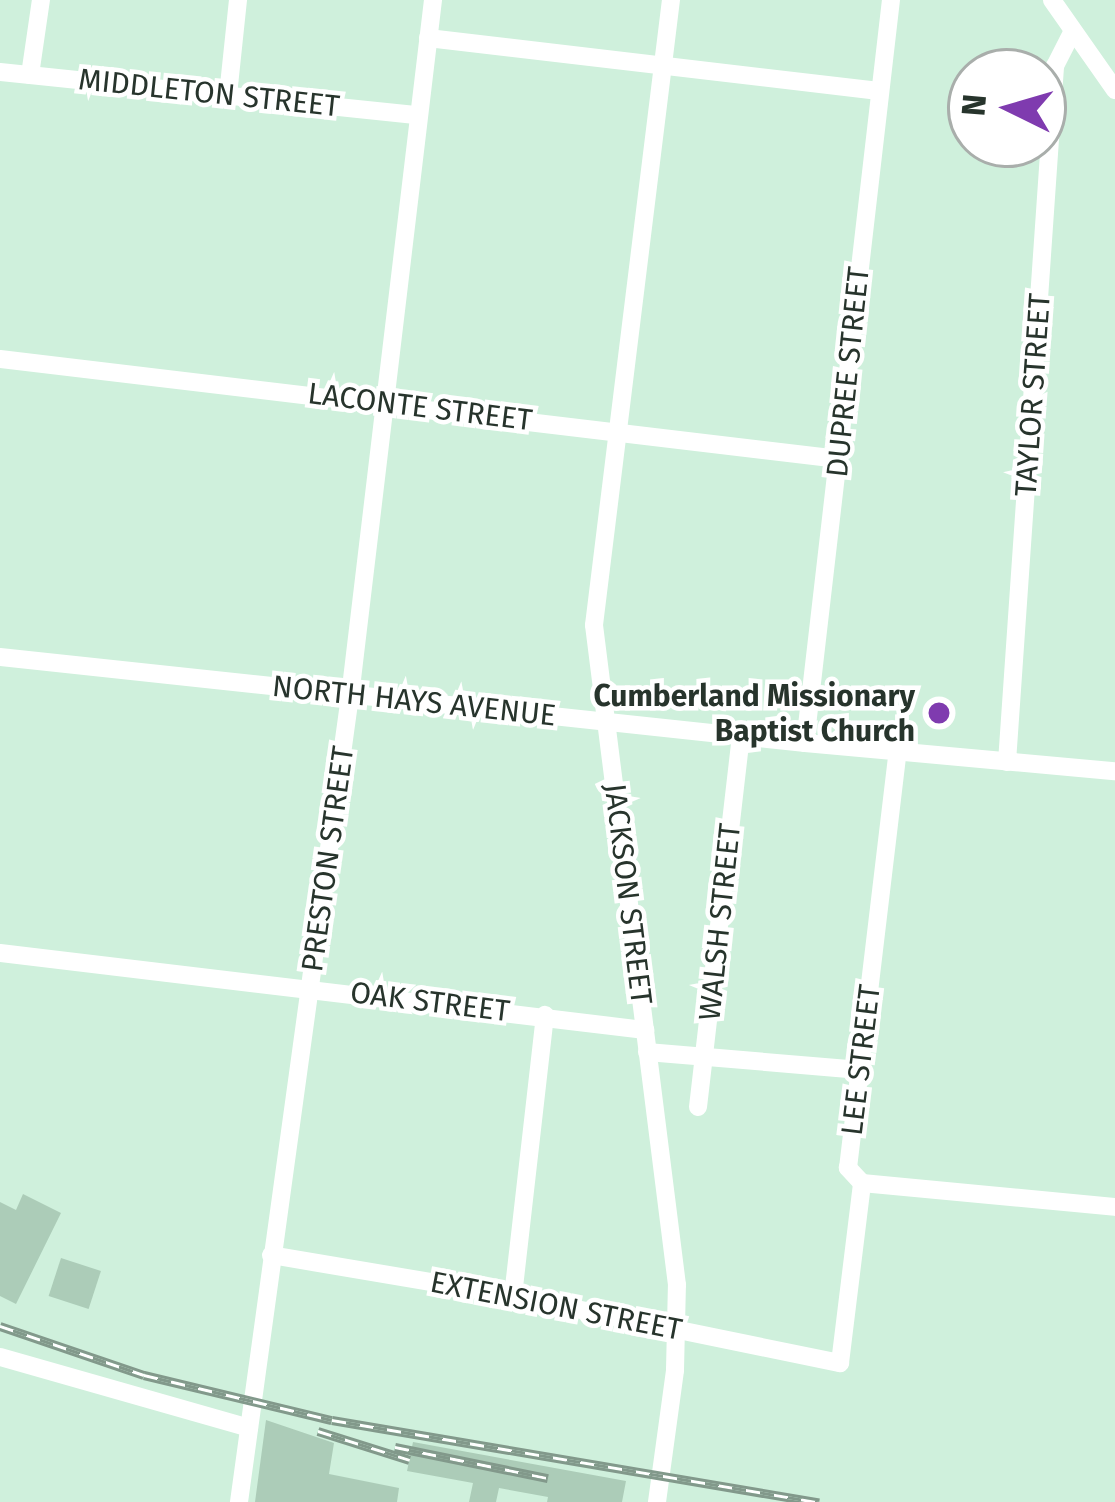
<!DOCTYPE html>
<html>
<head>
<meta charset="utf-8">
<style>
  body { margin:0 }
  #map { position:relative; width:1115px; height:1502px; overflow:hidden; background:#cff0dc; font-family:"Fira Sans",sans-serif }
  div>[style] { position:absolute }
  .building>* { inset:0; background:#acccb8; transform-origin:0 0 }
  .minor>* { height:18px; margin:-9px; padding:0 9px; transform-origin:9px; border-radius:9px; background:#fff }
  .rail>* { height:9px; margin-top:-4.5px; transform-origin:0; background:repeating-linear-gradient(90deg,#fff 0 14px,#82998b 0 28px); box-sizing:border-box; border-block:3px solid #82998b }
  .dots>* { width:33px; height:33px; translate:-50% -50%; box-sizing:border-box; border:6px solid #fff; border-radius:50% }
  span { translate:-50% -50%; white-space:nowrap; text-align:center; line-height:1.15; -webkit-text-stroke:9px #fff; paint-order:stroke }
  .street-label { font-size:30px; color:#27342c }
  .poi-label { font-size:30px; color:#27342c; font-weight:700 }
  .right { translate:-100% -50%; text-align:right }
  .north { position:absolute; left:947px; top:48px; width:120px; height:120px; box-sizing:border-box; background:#fff; border:3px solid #a9aeab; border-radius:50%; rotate:275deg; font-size:33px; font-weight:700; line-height:48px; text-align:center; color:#27342c }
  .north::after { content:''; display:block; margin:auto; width:42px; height:54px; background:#7f3baf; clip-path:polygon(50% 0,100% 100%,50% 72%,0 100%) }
</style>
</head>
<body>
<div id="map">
  <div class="building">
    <i style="clip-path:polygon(23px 1194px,61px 1213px,16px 1304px,0 1296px,0 1202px,16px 1210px)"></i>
    <i style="left:61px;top:1258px;width:42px;height:40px;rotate:18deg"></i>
    <i style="clip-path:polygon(266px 1420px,334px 1443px,329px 1474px,399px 1488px,397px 1502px,255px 1502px)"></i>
    <i style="clip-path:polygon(413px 1442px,626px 1481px,622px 1502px,547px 1502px,548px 1497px,499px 1488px,496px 1502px,469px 1502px,473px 1483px,407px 1471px)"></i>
  </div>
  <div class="minor">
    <i style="left:1052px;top:0;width:110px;rotate:55deg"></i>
    <i style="left:428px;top:38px;width:454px;rotate:6.7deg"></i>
    <i style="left:0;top:72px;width:420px;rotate:5.9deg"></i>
    <i style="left:30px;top:75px;width:76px;rotate:-81.7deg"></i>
    <i style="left:228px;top:95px;width:96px;rotate:-84deg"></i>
    <i style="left:0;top:359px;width:845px;rotate:6.8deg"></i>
    <i style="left:0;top:657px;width:810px;rotate:6.1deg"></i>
    <i style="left:805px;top:743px;width:311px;rotate:5.2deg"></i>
    <i style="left:805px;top:743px;width:748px;rotate:-83.4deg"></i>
    <i style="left:1007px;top:762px;width:698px;rotate:-86.05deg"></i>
    <i style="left:1055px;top:66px;width:38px;rotate:-63deg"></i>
    <i style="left:0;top:953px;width:650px;rotate:6.81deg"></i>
    <i style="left:647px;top:1052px;width:214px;rotate:4.8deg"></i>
    <i style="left:698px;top:1107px;width:373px;rotate:-83.4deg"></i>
    <i style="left:862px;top:1183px;width:254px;rotate:5.4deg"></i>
    <i style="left:271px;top:1255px;width:245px;rotate:9.6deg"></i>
    <i style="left:513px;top:1296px;width:334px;rotate:11.6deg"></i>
    <i style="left:840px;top:1363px;width:181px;rotate:-83deg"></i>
    <i style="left:862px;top:1183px;width:21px;rotate:-133deg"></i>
    <i style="left:848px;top:1168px;width:420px;rotate:-83.2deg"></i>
    <i style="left:513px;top:1296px;width:283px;rotate:-83.5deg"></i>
    <i style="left:0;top:1357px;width:259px;rotate:15.9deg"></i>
    <i style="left:239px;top:1502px;width:814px;rotate:-82.16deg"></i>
    <i style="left:350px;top:696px;width:701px;rotate:-83.2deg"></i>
    <i style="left:657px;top:1502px;width:133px;rotate:-82.2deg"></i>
    <i style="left:675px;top:1370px;width:85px;rotate:-88.7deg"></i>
    <i style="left:677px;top:1285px;width:665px;rotate:-97.17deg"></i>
    <i style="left:594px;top:625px;width:630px;rotate:-82.98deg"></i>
  </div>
  <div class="rail">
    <i style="left:0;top:1326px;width:152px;rotate:18.8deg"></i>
    <i style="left:144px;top:1375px;width:193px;rotate:13.5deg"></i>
    <i style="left:332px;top:1420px;width:494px;rotate:9.6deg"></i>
    <i style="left:318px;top:1431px;width:96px;rotate:17.5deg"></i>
    <i style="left:395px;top:1447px;width:156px;rotate:11.5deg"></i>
  </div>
  <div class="dots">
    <i style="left:939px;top:713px;background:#7f3baf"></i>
  </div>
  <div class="street-label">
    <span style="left:209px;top:93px;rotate:6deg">MIDDLETON STREET</span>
    <span style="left:848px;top:372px;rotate:-84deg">DUPREE STREET</span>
    <span style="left:1033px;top:395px;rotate:-86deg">TAYLOR STREET</span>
    <span style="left:420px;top:407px;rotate:7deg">LACONTE STREET</span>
    <span style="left:414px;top:701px;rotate:6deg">NORTH HAYS AVENUE</span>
    <span style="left:328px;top:859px;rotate:-82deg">PRESTON STREET</span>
    <span style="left:628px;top:894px;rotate:83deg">JACKSON STREET</span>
    <span style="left:720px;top:922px;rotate:-84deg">WALSH STREET</span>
    <span style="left:430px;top:1002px;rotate:7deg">OAK STREET</span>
    <span style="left:861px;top:1060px;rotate:-83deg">LEE STREET</span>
    <span style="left:556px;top:1306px;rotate:11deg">EXTENSION STREET</span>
  </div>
  <div class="poi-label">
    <span class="right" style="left:915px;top:713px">Cumberland Missionary<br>Baptist Church</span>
  </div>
  <div class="north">N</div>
</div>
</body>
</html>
